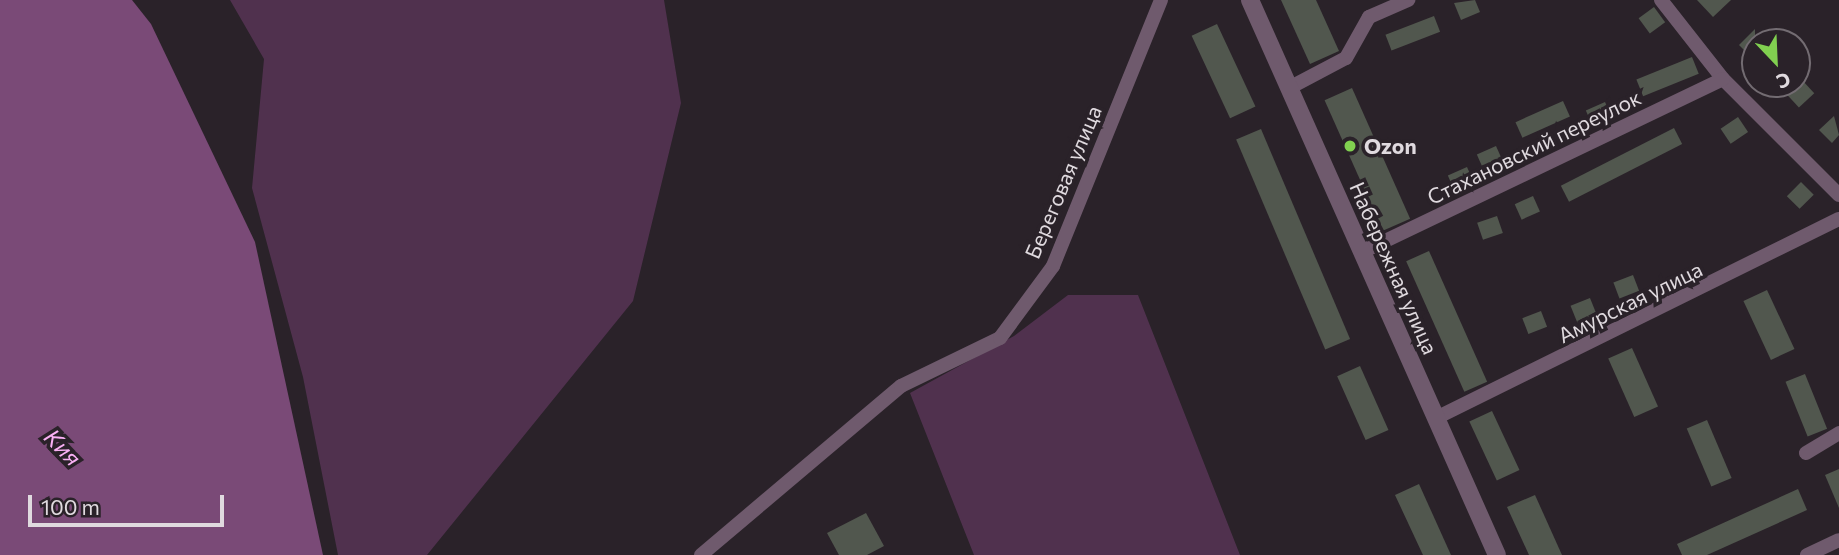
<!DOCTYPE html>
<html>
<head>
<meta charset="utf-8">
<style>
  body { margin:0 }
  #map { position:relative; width:1839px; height:555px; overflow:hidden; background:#2a2229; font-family:Commissioner,sans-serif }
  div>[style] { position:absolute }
  .green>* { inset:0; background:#50314e }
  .water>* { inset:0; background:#7a4a77 }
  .building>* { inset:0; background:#51574e; transform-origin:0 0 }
  .minor>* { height:14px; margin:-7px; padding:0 7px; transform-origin:7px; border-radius:7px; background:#6f5a6d }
  .tertiary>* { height:18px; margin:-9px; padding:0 9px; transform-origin:9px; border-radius:9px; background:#6f5a6d }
  .dots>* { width:19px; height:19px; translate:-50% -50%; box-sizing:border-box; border:4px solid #2a2229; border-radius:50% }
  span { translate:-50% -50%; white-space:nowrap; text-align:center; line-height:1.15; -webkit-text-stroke:7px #2a2229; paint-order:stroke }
  .poi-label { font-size:21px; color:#e0dadf; font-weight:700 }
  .left { translate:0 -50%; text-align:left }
  .street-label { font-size:21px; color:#e0dadf }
  .water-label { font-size:23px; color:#f9b0f4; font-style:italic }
  .north { position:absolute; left:1741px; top:28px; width:70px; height:70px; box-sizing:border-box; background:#2a2229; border:2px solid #736c72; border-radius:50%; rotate:157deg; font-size:19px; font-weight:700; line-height:28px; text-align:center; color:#e0dadf }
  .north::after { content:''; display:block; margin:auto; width:24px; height:32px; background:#81d050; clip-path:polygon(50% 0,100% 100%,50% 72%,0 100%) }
  .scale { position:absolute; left:28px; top:495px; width:196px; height:32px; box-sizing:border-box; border:4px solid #e0dadf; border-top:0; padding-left:9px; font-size:21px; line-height:24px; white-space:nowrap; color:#e0dadf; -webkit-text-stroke:5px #2a2229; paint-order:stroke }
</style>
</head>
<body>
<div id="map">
  <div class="green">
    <i style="clip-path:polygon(230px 0,664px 0,681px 103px,633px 301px,427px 555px,338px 555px,303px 377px,252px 188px,264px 59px)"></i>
    <i style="clip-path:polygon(1068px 295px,1138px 295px,1240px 555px,974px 555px,910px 393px,1014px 336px)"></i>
  </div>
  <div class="water">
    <i style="clip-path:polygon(0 0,132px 0,151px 24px,255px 242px,323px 555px,0 555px)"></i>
  </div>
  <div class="building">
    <i style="clip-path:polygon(1281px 0,1316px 0,1339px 51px,1310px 64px)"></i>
    <i style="clip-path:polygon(1475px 0,1480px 12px,1461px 20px,1454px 3px)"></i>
    <i style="clip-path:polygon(1697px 0,1731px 0,1713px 17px)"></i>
    <i style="left:1654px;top:7px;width:19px;height:19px;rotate:54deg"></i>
    <i style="left:1434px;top:16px;width:17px;height:52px;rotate:69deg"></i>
    <i style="left:1217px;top:24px;width:91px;height:28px;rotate:65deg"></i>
    <i style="clip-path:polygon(1755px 29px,1755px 61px,1739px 45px)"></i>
    <i style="left:1692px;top:57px;width:18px;height:60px;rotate:68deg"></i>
    <i style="left:1802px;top:80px;width:18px;height:21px;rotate:47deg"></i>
    <i style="left:1352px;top:88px;width:143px;height:30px;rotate:66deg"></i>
    <i style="left:1563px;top:101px;width:17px;height:52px;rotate:66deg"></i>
    <i style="left:1605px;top:102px;width:17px;height:21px;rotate:66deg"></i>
    <i style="clip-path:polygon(1834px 116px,1839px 135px,1832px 143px,1819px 130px)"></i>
    <i style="left:1738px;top:117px;width:18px;height:21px;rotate:56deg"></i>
    <i style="left:1674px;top:128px;width:18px;height:127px;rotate:63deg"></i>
    <i style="left:1261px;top:129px;width:228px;height:27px;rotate:67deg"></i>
    <i style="left:1496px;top:146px;width:17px;height:21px;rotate:66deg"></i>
    <i style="left:1467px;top:167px;width:17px;height:21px;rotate:66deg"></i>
    <i style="left:1801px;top:182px;width:18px;height:20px;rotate:45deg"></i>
    <i style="left:1533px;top:196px;width:17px;height:20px;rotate:66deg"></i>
    <i style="left:1497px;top:216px;width:18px;height:21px;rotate:71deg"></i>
    <i style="left:1429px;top:251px;width:143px;height:25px;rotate:66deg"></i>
    <i style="left:1633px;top:275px;width:17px;height:21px;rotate:69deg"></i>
    <i style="left:1767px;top:290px;width:65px;height:26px;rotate:65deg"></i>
    <i style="left:1590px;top:298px;width:18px;height:21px;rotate:68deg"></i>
    <i style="left:1541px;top:311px;width:17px;height:20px;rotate:69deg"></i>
    <i style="left:1632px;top:348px;width:64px;height:26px;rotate:66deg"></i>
    <i style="left:1360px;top:366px;width:70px;height:25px;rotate:66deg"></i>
    <i style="left:1805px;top:374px;width:59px;height:21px;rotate:68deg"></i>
    <i style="left:1492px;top:411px;width:65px;height:25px;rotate:65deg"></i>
    <i style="left:1707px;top:420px;width:63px;height:22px;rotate:67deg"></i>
    <i style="clip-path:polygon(1839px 469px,1839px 508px,1825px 475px)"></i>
    <i style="clip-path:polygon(1419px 484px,1451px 555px,1423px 555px,1395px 495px)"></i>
    <i style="clip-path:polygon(1798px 489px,1807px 510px,1707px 555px,1682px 555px,1677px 544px)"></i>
    <i style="clip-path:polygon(1535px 495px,1562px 555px,1529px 555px,1507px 507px)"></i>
    <i style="clip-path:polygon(866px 513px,884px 546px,867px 555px,839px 555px,827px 533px)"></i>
  </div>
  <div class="minor">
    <i style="left:1661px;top:0;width:100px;rotate:51.9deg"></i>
    <i style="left:1723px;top:79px;width:164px;rotate:45deg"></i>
    <i style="left:1289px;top:88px;width:64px;rotate:-27.8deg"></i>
    <i style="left:1346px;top:58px;width:47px;rotate:-60.7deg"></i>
    <i style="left:1369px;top:17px;width:43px;rotate:-23.6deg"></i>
    <i style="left:1362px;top:252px;width:400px;rotate:-25.6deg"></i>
    <i style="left:1436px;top:418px;width:449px;rotate:-26.3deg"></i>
    <i style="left:1806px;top:453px;width:39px;rotate:-31deg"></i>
    <i style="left:701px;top:555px;width:262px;rotate:-40.2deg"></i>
    <i style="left:901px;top:386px;width:110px;rotate:-25.9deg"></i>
    <i style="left:1000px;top:338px;width:89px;rotate:-53.6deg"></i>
    <i style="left:1053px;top:266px;width:287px;rotate:-67.9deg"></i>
    <i style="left:1807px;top:555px;width:35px;rotate:-25deg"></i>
  </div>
  <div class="tertiary">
    <i style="left:1250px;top:0;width:607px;rotate:66.01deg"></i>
  </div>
  <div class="dots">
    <i style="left:1350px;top:146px;background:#81d050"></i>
  </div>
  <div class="poi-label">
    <span class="left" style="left:1364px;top:146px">Ozon</span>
  </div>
  <div class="street-label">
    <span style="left:1534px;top:147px;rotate:-26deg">Стахановский переулок</span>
    <span style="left:1063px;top:182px;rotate:-67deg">Береговая улица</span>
    <span style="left:1394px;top:268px;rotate:66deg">Набережная улица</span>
    <span style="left:1630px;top:302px;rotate:-26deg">Амурская улица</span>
  </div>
  <div class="water-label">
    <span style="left:63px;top:447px;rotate:46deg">Кия</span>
  </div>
  <div class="north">С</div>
  <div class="scale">100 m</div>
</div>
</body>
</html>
